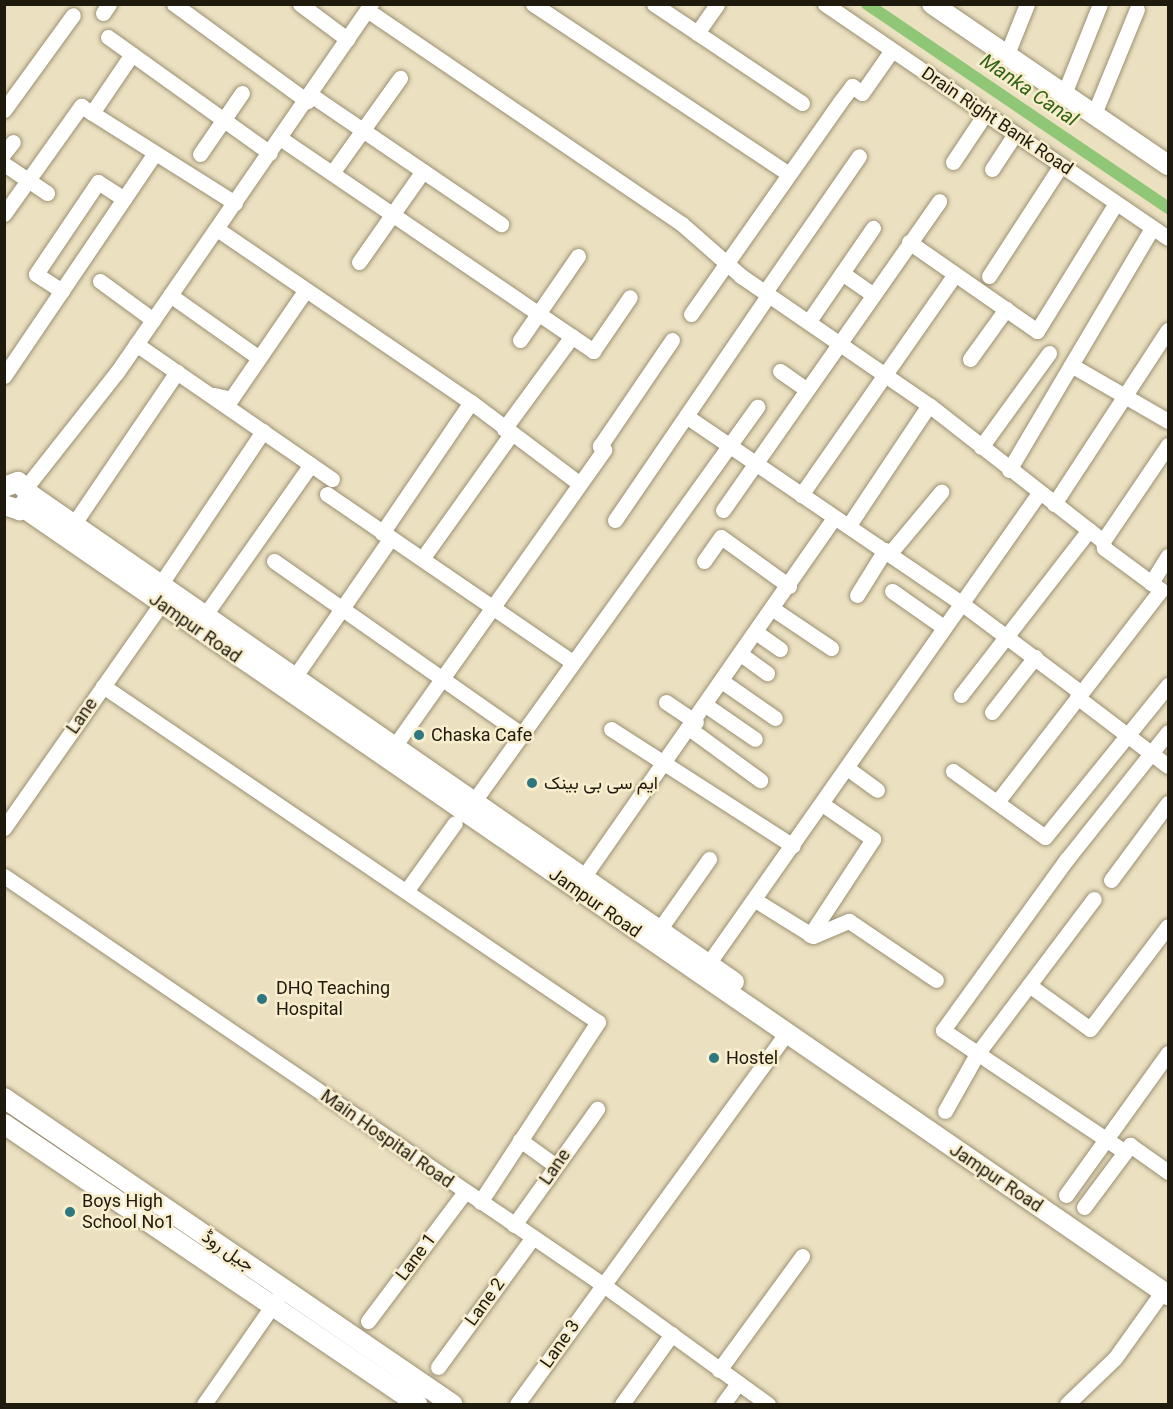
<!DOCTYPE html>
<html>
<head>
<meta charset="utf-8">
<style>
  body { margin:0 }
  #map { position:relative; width:1173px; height:1409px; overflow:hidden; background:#ebe0c0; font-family:Roboto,Vazirmatn,sans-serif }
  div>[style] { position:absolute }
  .canal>* { height:12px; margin:-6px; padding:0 6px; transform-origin:6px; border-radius:6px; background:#90c777 }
  .roads { filter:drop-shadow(0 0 2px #9a9072) drop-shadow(0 0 2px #9a9072) }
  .minor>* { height:15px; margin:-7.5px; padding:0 7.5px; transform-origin:7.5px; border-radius:7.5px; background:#fff }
  .major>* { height:20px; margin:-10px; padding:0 10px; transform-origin:10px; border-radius:10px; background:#fff }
  .dots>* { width:16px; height:16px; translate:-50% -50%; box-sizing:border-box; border:3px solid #f8edcd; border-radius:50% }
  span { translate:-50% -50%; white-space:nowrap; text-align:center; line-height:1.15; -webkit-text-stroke:5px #f8edcd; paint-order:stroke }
  .street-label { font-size:18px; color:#1e1a0e }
  .poi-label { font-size:18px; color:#1e1a0e }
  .left { translate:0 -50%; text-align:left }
  .water-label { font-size:20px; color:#316313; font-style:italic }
  .frame { position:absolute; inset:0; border:6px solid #1e1a0e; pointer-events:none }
</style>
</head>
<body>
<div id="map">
  <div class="canal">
    <i style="left:867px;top:4px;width:364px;rotate:34.1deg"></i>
  </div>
  <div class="roads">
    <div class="minor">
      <i style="left:174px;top:4px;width:165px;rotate:36.1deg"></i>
      <i style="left:300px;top:4px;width:59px;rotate:36.7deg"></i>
      <i style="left:533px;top:4px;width:307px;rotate:33.6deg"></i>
      <i style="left:654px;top:4px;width:178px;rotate:33.8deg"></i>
      <i style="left:825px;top:4px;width:415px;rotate:34.3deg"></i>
      <i style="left:367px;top:10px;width:381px;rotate:34.2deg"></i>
      <i style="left:682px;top:224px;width:79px;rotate:41.4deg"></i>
      <i style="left:741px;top:276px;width:228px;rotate:34.5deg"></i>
      <i style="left:929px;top:405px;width:221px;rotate:38deg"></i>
      <i style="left:103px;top:13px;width:11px;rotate:-56deg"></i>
      <i style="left:697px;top:33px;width:35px;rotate:-55deg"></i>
      <i style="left:108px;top:37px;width:199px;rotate:35.6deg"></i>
      <i style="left:1007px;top:54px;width:54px;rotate:-68.2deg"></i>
      <i style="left:1064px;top:94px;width:97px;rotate:-68.2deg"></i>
      <i style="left:311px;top:95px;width:230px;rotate:34.2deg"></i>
      <i style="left:4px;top:110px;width:117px;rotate:-54deg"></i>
      <i style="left:92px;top:113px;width:71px;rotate:-55.9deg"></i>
      <i style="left:1094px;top:114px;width:113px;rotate:-67.7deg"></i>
      <i style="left:280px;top:138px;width:379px;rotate:34.2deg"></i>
      <i style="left:593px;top:351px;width:65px;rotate:-55.6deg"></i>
      <i style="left:4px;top:153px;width:14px;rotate:-51deg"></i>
      <i style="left:200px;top:154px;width:74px;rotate:-55.5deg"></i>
      <i style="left:953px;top:162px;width:58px;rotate:-56.3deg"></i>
      <i style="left:4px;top:164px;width:52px;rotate:34deg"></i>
      <i style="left:992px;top:169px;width:42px;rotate:-56.7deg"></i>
      <i style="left:332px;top:173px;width:117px;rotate:-54.4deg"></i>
      <i style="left:4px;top:214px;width:133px;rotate:-54.5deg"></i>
      <i style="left:81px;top:106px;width:182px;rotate:32.2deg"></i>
      <i style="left:217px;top:229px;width:307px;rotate:34.3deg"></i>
      <i style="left:471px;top:402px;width:136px;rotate:37deg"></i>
      <i style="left:909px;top:242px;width:156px;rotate:34.8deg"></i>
      <i style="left:1037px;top:331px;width:150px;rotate:-58.3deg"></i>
      <i style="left:359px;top:262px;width:111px;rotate:-54.9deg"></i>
      <i style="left:842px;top:273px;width:37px;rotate:35deg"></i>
      <i style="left:989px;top:276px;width:132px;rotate:-57deg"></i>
      <i style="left:100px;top:281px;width:66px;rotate:36.3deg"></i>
      <i style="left:62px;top:291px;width:31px;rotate:-147deg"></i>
      <i style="left:36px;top:274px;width:111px;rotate:-56deg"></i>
      <i style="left:98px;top:182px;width:31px;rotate:33deg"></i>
      <i style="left:765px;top:292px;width:165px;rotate:-55.3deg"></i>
      <i style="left:170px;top:295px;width:109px;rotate:35.3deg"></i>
      <i style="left:691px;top:314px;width:259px;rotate:-54.9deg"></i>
      <i style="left:840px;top:102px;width:20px;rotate:-53deg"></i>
      <i style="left:852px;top:86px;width:12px;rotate:35deg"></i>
      <i style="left:862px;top:93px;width:52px;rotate:-55.1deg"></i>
      <i style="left:809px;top:321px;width:113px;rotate:-55.5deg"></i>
      <i style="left:520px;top:340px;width:102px;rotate:-55.4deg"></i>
      <i style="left:136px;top:344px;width:238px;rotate:34.6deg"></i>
      <i style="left:970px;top:359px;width:62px;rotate:-54.2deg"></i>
      <i style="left:1071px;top:365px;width:112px;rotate:30deg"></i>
      <i style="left:780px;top:371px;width:32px;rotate:35deg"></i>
      <i style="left:4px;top:376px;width:269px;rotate:-55.9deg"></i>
      <i style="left:214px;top:395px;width:17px;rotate:13deg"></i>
      <i style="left:231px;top:399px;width:131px;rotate:-55.6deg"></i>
      <i style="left:686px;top:416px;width:333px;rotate:34.2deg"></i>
      <i style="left:961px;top:603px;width:149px;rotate:36.8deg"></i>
      <i style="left:504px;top:429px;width:115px;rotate:-53.8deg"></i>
      <i style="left:981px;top:447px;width:116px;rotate:-54.1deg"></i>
      <i style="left:1009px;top:470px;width:281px;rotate:-59.4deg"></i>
      <i style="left:27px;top:486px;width:145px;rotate:-51.7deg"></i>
      <i style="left:117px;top:372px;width:447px;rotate:-55.4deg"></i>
      <i style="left:327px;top:494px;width:297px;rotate:34.4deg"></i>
      <i style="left:801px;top:495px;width:269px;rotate:-55.1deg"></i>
      <i style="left:1054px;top:504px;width:208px;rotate:-56.8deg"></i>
      <i style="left:723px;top:510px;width:377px;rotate:-55deg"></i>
      <i style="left:77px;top:519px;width:178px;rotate:-55.8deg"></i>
      <i style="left:615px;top:520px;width:273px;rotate:-55.7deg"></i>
      <i style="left:849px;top:525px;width:144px;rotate:-56.3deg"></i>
      <i style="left:382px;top:533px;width:158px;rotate:-55.8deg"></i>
      <i style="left:890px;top:553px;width:80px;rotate:-50.1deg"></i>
      <i style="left:422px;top:559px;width:153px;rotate:-54.5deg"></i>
      <i style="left:274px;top:561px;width:302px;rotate:35deg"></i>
      <i style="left:704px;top:561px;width:29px;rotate:-55deg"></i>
      <i style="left:721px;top:537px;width:84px;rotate:35.8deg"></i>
      <i style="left:1151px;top:583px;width:32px;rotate:-58deg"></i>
      <i style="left:892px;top:591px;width:61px;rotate:35deg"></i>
      <i style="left:857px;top:595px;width:53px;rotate:-58.1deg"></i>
      <i style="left:773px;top:609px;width:70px;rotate:33.9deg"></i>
      <i style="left:205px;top:615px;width:184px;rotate:-54.9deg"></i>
      <i style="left:757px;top:633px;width:28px;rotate:35deg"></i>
      <i style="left:742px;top:655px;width:31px;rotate:36deg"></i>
      <i style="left:298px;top:672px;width:162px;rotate:-55.3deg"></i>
      <i style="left:723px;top:682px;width:63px;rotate:34.7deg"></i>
      <i style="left:103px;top:686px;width:598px;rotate:34.17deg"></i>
      <i style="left:598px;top:1022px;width:215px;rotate:123.2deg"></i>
      <i style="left:961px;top:695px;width:209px;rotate:-52.2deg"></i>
      <i style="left:1077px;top:697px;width:114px;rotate:37.2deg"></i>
      <i style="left:666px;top:702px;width:36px;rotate:34deg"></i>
      <i style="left:707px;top:706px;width:58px;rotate:34.5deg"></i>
      <i style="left:992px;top:712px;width:70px;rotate:-52deg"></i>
      <i style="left:611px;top:729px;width:216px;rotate:32.7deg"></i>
      <i style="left:690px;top:729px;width:87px;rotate:36.1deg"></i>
      <i style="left:398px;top:741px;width:357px;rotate:-54.7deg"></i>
      <i style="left:604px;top:450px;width:6px;rotate:-135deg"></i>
      <i style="left:600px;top:446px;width:128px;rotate:-55.8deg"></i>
      <i style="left:847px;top:768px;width:37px;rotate:36deg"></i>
      <i style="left:953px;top:771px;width:113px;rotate:35.7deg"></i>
      <i style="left:1045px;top:837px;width:196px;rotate:-51deg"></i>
      <i style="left:479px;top:794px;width:477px;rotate:-54.3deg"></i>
      <i style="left:997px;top:802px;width:268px;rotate:-52.3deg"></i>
      <i style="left:1161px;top:590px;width:71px;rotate:-143.6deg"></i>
      <i style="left:1104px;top:548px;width:7px;rotate:-98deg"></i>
      <i style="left:1103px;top:541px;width:116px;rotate:-55.9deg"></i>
      <i style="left:4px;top:828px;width:272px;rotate:-55deg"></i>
      <i style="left:160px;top:605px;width:26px;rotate:-81deg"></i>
      <i style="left:164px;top:579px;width:178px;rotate:-56.2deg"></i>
      <i style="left:589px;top:869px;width:428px;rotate:-55.1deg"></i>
      <i style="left:4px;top:876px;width:724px;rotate:34.3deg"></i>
      <i style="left:602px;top:1284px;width:205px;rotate:35.9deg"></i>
      <i style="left:1111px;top:880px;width:96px;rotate:-53.5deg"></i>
      <i style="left:407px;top:890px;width:82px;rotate:-54.4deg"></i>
      <i style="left:755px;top:900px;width:68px;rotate:31.8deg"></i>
      <i style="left:813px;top:936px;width:39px;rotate:-23deg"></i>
      <i style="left:849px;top:921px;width:105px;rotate:34.1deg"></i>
      <i style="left:659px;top:930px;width:87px;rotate:-54.8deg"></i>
      <i style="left:810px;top:935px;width:115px;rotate:-56.7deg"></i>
      <i style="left:873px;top:839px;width:62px;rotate:-145.5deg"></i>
      <i style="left:708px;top:964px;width:576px;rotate:-54.9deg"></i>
      <i style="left:1029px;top:985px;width:75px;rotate:35.8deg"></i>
      <i style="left:1090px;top:1029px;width:129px;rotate:-52.9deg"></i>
      <i style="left:945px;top:1111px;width:65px;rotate:-60.7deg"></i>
      <i style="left:977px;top:1054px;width:194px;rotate:-53deg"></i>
      <i style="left:520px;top:1140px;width:44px;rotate:35.8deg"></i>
      <i style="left:1125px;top:1152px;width:9px;rotate:-54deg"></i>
      <i style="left:1130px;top:1145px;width:47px;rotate:35.4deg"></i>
      <i style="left:1066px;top:1195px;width:175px;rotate:-54.3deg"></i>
      <i style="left:1084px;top:1207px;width:69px;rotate:-53.3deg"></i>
      <i style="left:1125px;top:1152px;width:219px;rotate:-146.2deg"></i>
      <i style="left:943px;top:1030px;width:211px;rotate:-54.1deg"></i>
      <i style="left:1067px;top:859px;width:162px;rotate:-51.5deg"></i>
      <i style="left:514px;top:1225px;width:143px;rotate:-54.4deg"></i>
      <i style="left:368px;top:1321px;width:161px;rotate:-53.1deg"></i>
      <i style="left:438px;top:1367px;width:161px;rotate:-53.8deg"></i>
      <i style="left:719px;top:1370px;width:141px;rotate:-53.9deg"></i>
      <i style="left:204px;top:1404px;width:128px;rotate:-55.2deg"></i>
      <i style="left:517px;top:1404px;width:457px;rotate:-54deg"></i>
      <i style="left:622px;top:1404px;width:86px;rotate:-54.5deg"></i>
      <i style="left:723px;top:1404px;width:26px;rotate:-54deg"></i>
      <i style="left:1067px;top:1404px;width:66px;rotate:-43.8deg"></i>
      <i style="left:1115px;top:1358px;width:82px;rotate:-54.4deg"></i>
    </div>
    <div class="major">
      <i style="left:932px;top:4px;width:286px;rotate:34.3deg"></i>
      <i style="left:4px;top:487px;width:15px;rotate:-20deg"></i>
      <i style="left:18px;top:482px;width:18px;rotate:45deg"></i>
      <i style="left:31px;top:495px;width:19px;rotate:126deg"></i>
      <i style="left:20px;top:510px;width:17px;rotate:-163deg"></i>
      <i style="left:31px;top:495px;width:855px;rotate:34.71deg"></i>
      <i style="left:24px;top:508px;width:1389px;rotate:34.53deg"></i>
      <i style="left:4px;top:1098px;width:543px;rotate:34.33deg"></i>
      <i style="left:4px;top:1124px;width:499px;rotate:34.1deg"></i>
    </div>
  </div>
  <div class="dots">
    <i style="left:419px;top:735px;background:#2e777e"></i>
    <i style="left:532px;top:783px;background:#2e777e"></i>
    <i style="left:262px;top:999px;background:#2e777e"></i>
    <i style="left:714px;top:1058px;background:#2e777e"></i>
    <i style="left:70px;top:1212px;background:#2e777e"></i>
  </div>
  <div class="street-label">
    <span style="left:997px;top:121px;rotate:34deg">Drain Right Bank Road</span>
    <span style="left:195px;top:628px;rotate:35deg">Jampur Road</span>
    <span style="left:82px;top:716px;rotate:-55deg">Lane</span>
    <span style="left:595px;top:903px;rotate:35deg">Jampur Road</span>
    <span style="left:387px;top:1139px;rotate:35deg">Main Hospital Road</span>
    <span style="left:555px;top:1167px;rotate:-55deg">Lane</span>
    <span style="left:996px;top:1178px;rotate:34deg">Jampur Road</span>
    <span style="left:228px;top:1251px;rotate:34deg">جیل روڈ</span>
    <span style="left:416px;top:1257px;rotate:-53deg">Lane 1</span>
    <span style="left:485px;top:1302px;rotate:-54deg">Lane 2</span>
    <span style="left:560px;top:1344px;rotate:-55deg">Lane 3</span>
  </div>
  <div class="poi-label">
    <span class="left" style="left:431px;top:735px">Chaska Cafe</span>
    <span class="left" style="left:544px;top:783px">ایم سی بی بینک</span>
    <span class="left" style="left:276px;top:999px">DHQ Teaching<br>Hospital</span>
    <span class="left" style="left:726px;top:1058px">Hostel</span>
    <span class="left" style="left:82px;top:1212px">Boys High<br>School No1</span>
  </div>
  <div class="water-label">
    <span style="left:1029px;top:90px;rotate:34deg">Manka Canal</span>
  </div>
  <div class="frame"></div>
</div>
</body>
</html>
